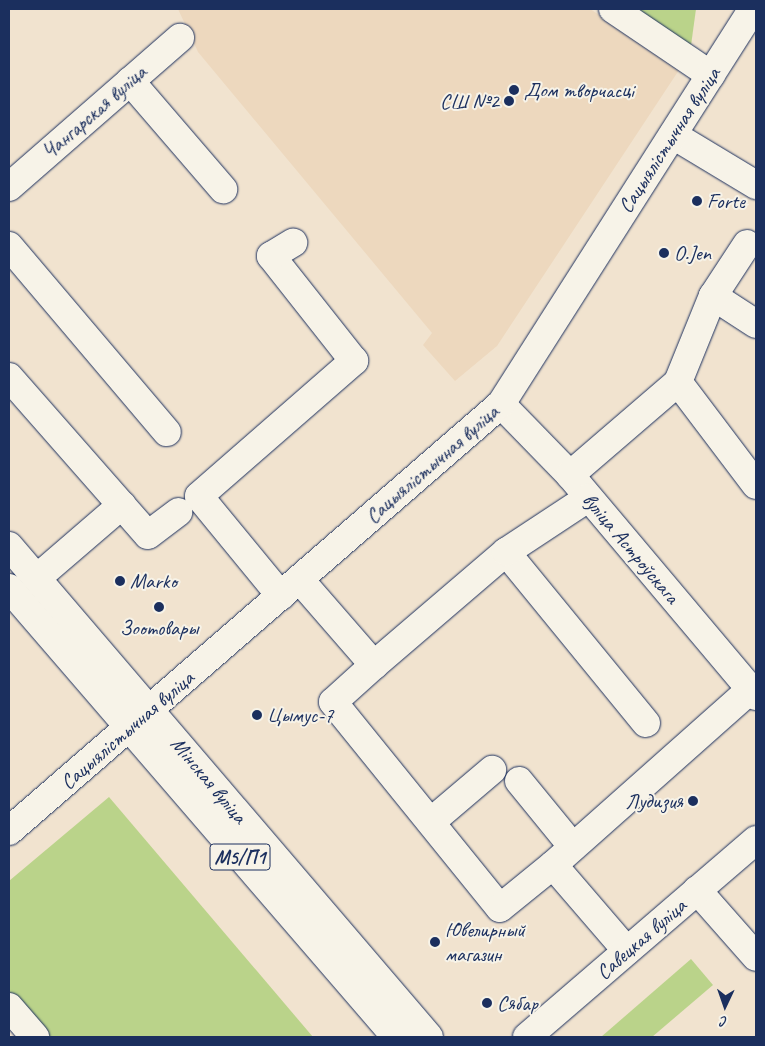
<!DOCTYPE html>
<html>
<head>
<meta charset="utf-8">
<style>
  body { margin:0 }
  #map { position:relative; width:765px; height:1046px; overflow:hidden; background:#f1e3cf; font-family:Caveat,sans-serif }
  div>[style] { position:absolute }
  .built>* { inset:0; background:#edd8be }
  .green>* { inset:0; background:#bad38a }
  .roads { filter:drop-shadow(0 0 1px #1b2f5e) drop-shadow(0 0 1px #1b2f5e) }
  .minor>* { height:28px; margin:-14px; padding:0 14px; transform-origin:14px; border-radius:14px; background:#f7f3e8 }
  .major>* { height:28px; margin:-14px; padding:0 14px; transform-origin:14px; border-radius:14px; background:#f7f3e8 }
  .dots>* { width:14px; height:14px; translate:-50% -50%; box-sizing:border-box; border:2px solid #f7f3e8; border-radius:50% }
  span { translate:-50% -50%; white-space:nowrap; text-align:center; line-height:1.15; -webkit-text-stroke:4px #f7f3e8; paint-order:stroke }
  .shield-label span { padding:1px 4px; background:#f7f3e8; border:1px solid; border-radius:4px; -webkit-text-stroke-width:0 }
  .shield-label { font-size:20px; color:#1b2f5e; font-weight:700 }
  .poi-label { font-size:21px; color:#1b2f5e }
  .left { translate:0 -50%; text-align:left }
  .right { translate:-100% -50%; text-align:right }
  .street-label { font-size:21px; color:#1b2f5e }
  .frame { position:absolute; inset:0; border:10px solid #1b2f5e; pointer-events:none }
  .north { position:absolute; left:700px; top:981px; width:50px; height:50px; -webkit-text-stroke:4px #f7f3e8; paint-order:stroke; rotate:183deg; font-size:14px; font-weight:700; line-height:20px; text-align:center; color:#1b2f5e }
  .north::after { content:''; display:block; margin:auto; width:18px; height:22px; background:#1b2f5e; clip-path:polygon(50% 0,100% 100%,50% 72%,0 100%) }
</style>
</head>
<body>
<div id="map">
  <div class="built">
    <i style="clip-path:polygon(178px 9px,590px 9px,681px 67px,497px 346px,455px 381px,423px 345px,432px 333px,198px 52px)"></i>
  </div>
  <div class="green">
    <i style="clip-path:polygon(613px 9px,696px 9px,689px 60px)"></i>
    <i style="clip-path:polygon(109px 797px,313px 1037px,36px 1037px,9px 1006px,9px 881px)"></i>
    <i style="clip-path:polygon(691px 959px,713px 985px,652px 1037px,601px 1037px)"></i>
  </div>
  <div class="roads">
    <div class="minor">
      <i style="left:613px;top:9px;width:118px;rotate:34deg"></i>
      <i style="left:130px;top:81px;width:143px;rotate:49.3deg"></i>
      <i style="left:673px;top:135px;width:97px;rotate:31.1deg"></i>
      <i style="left:9px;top:187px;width:227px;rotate:-41.1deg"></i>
      <i style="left:9px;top:246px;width:244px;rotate:49.7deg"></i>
      <i style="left:713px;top:296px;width:51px;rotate:33.1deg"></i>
      <i style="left:9px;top:377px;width:210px;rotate:48.7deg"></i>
      <i style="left:148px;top:535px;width:38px;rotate:-37deg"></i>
      <i style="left:678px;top:382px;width:129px;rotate:52.9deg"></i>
      <i style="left:501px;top:404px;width:99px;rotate:45.8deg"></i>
      <i style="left:570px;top:475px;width:289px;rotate:49.9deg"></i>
      <i style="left:570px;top:475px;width:143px;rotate:-40.7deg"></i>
      <i style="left:678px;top:382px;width:93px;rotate:-67.9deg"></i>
      <i style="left:713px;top:296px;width:62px;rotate:-56.8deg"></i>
      <i style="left:506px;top:552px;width:221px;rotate:50.7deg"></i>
      <i style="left:37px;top:578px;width:112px;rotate:-40.7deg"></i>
      <i style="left:300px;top:580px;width:113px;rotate:49deg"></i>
      <i style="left:374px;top:665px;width:174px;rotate:-40.6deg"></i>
      <i style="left:506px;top:552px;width:98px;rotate:-33.4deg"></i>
      <i style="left:281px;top:596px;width:129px;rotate:-129.4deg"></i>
      <i style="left:199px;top:496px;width:206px;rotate:-41.1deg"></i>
      <i style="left:354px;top:361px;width:134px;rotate:-128.3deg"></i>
      <i style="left:271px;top:256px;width:26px;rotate:-31deg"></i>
      <i style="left:374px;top:665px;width:55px;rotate:137.9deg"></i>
      <i style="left:333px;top:702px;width:265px;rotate:51deg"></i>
      <i style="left:500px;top:908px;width:68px;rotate:-39.1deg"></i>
      <i style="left:553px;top:865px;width:113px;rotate:49.3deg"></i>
      <i style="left:519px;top:781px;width:85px;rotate:50.7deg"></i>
      <i style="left:432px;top:821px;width:79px;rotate:-40.4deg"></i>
      <i style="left:9px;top:831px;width:651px;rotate:-40.95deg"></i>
      <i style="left:501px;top:404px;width:469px;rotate:-57.5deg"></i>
      <i style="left:553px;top:865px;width:265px;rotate:-41.6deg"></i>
      <i style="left:697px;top:890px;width:89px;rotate:48.6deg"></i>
      <i style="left:9px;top:1007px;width:40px;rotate:49deg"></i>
      <i style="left:527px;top:1037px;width:302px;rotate:-40.7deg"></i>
    </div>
    <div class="major">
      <i style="left:9px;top:546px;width:646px;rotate:49.46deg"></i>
      <i style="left:9px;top:588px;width:593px;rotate:49.24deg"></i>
    </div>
  </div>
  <div class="dots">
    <i style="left:514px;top:90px;background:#1b2f5e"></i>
    <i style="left:509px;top:101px;background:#1b2f5e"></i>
    <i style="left:697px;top:201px;background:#1b2f5e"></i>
    <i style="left:664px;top:253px;background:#1b2f5e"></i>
    <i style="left:120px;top:581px;background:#1b2f5e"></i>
    <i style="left:159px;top:607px;background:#1b2f5e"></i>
    <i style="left:257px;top:715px;background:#1b2f5e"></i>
    <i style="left:693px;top:801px;background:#1b2f5e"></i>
    <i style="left:435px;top:942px;background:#1b2f5e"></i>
    <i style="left:487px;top:1003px;background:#1b2f5e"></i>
  </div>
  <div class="shield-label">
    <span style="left:240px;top:857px">М5/П1</span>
  </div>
  <div class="poi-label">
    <span class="left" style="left:524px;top:90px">Дом творчасці</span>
    <span class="right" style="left:499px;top:101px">СШ №2</span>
    <span class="left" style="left:707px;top:201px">Forte</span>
    <span class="left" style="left:674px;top:253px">O.Jen</span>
    <span class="left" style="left:130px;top:581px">Marko</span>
    <span style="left:159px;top:628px">Зоотовары</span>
    <span class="left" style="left:267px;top:715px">Цымус-7</span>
    <span class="right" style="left:683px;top:801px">Лудизия</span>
    <span class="left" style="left:445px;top:942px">Ювелирный<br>магазин</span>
    <span class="left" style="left:497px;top:1003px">Сябар</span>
  </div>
  <div class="street-label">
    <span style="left:94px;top:112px;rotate:-41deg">Чангарская вуліца</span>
    <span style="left:669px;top:140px;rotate:-57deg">Сацыялістычная вуліца</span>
    <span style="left:432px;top:464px;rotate:-41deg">Сацыялістычная вуліца</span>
    <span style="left:631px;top:548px;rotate:50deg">вуліца Астроўскага</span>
    <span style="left:127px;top:730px;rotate:-41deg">Сацыялістычная вуліца</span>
    <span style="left:209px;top:780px;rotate:50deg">Мінская вуліца</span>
    <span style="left:641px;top:939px;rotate:-41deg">Савецкая вуліца</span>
  </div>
  <div class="frame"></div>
  <div class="north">С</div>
</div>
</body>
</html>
